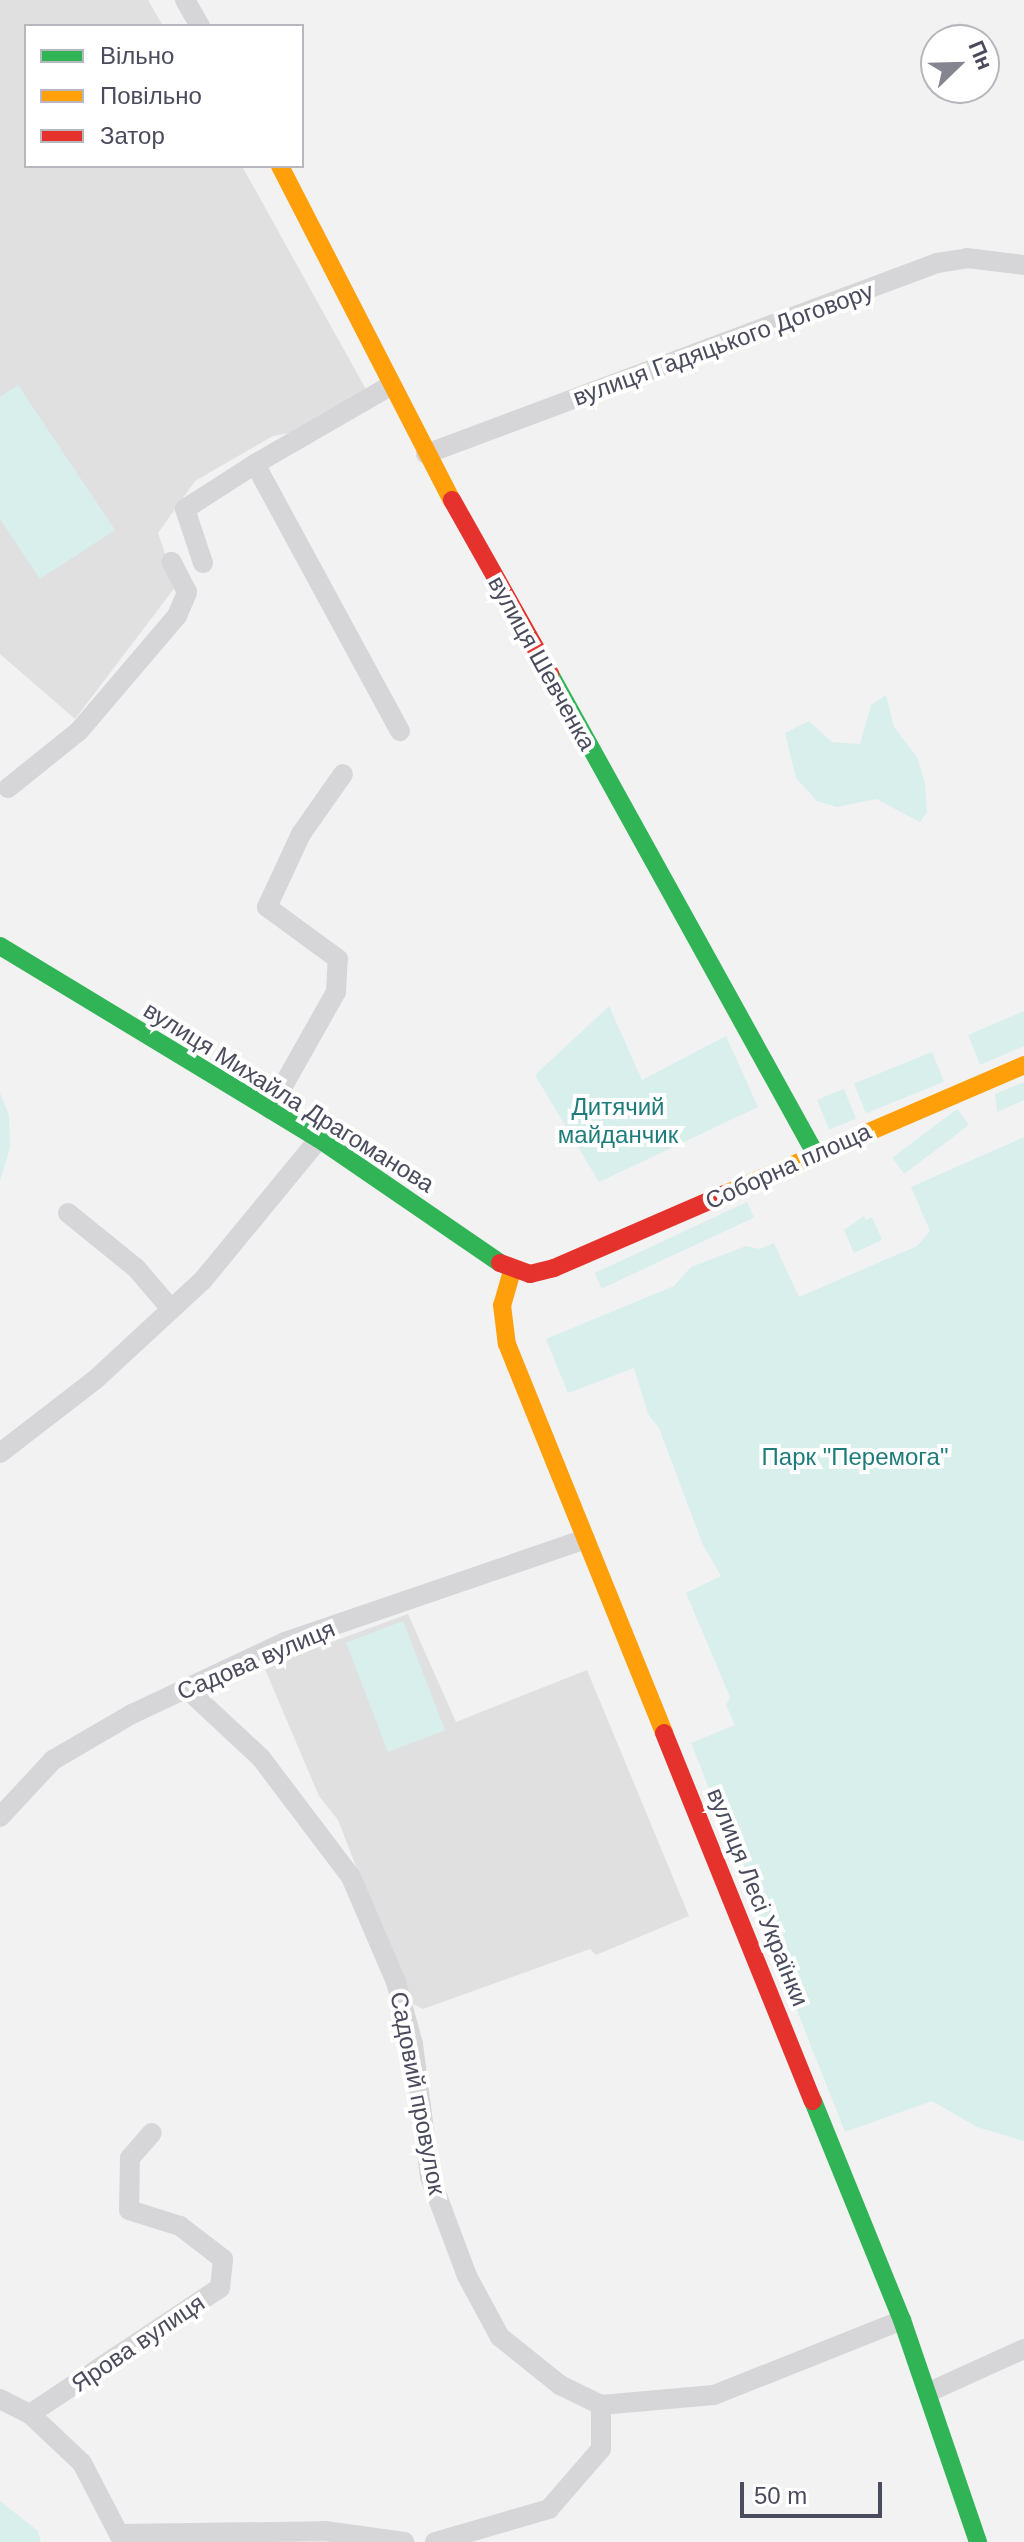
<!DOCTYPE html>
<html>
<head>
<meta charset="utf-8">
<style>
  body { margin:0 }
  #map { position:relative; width:1024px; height:2542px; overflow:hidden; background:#f2f2f2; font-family:Helvetica,sans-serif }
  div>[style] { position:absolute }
  .education>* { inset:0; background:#e0e0e1 }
  .green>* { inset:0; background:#d8efec; transform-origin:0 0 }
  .street>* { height:20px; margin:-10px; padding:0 10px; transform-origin:10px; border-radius:10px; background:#d6d6d9 }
  .fast>* { height:18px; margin:-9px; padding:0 9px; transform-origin:9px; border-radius:9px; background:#30b455 }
  .slow>* { height:18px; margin:-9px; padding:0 9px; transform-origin:9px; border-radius:9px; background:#ff9f0a }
  .jam>* { height:18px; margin:-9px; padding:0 9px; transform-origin:9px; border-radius:9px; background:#e5322d }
  span { translate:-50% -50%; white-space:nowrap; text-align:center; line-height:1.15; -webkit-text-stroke:8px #fff; paint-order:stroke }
  .street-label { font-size:24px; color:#4a4b5d }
  .park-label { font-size:24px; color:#1e7c7b }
  .legend { position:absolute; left:24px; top:24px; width:280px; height:144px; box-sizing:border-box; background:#fff; border:2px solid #b7b7be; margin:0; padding:10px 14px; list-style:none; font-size:24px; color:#4a4b5d }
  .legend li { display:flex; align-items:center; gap:16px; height:40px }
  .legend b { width:40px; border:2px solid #b7b7be }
  .north { position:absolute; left:920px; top:24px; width:80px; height:80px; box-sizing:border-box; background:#fff; border:2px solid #b7b7be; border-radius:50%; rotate:67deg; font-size:22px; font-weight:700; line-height:32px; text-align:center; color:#4a4b5d }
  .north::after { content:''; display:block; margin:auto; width:28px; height:36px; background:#858591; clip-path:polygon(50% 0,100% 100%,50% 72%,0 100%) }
  .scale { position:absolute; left:740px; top:2482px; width:142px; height:36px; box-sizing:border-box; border:4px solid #4a4b5d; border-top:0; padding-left:10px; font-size:24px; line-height:28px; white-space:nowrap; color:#4a4b5d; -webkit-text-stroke:6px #fff; paint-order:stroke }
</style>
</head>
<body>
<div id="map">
  <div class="education">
    <i style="clip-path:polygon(0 0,148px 0,163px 26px,26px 26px,26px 166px,242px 166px,368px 393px,305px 430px,273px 436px,195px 481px,158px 533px,176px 586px,75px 719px,0 654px)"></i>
    <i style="clip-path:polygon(408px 1614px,456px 1722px,587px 1670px,689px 1916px,596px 1955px,590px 1949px,423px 2009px,408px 2001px,338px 1820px,319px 1796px,264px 1667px)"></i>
  </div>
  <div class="green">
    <i style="clip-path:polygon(18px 385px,115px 530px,40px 579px,0 519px,0 397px)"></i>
    <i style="clip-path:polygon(886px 695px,894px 727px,917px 757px,925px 783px,927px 812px,920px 822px,876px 799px,837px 807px,817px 801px,796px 778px,785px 733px,809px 721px,832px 742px,860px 744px,871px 705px)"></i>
    <i style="clip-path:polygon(609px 1006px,642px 1080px,726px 1036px,758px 1107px,599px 1182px,535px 1075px)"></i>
    <i style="clip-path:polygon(1024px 1011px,1024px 1046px,980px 1065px,968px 1035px)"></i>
    <i style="left:932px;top:1052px;width:32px;height:84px;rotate:68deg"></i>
    <i style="clip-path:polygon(1024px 1082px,1024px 1100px,997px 1112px,995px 1094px)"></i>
    <i style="left:844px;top:1089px;width:32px;height:29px;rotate:68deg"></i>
    <i style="clip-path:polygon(0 1093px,9px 1115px,10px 1148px,0 1181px)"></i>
    <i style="left:957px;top:1109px;width:20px;height:81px;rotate:53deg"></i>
    <i style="clip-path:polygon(1024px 1137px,1024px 2141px,977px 2127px,932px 2101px,845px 2132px,691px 1743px,735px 1725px,726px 1705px,730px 1697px,686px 1593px,721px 1576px,703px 1545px,659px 1428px,648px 1414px,634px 1368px,568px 1393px,546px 1339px,674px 1286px,691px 1267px,746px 1246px,760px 1249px,774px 1243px,799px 1297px,917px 1246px,930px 1231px,911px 1187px)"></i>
    <i style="left:747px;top:1202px;width:17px;height:168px;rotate:65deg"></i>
    <i style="clip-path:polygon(864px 1216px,866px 1220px,872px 1217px,882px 1240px,854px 1253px,844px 1230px)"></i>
    <i style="left:403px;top:1621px;width:117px;height:61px;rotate:69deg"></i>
    <i style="clip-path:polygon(0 2501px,38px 2531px,41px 2542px,0 2542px)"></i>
  </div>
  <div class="street">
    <i style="left:185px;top:0;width:30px;rotate:60deg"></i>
    <i style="left:390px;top:386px;width:156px;rotate:150deg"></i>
    <i style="left:255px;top:464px;width:304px;rotate:61.5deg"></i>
    <i style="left:426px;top:454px;width:546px;rotate:-20.49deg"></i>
    <i style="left:937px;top:263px;width:30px;rotate:-9deg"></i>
    <i style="left:967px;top:258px;width:57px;rotate:7deg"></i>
    <i style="left:203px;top:563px;width:57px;rotate:-108.4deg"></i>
    <i style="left:185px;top:509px;width:83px;rotate:-32.7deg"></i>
    <i style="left:8px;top:788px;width:91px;rotate:-38.8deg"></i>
    <i style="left:79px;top:731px;width:151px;rotate:-49.6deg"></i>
    <i style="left:177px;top:616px;width:26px;rotate:-67deg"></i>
    <i style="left:187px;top:592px;width:34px;rotate:-117deg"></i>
    <i style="left:270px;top:1109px;width:134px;rotate:-60.6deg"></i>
    <i style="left:336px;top:992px;width:33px;rotate:-87deg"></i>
    <i style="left:338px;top:959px;width:88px;rotate:-143.8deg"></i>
    <i style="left:267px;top:907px;width:81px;rotate:-65deg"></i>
    <i style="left:301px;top:834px;width:73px;rotate:-55deg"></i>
    <i style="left:68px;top:1213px;width:87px;rotate:39deg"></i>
    <i style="left:136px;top:1268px;width:54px;rotate:49.5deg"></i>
    <i style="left:0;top:1453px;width:121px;rotate:-37.6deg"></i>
    <i style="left:96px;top:1379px;width:146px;rotate:-42.8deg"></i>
    <i style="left:203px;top:1280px;width:183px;rotate:-50.6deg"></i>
    <i style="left:187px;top:1689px;width:101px;rotate:43deg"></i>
    <i style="left:261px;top:1758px;width:149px;rotate:52.9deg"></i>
    <i style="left:351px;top:1877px;width:114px;rotate:66.8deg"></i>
    <i style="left:396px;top:1982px;width:64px;rotate:74.7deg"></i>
    <i style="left:413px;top:2044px;width:134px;rotate:82.7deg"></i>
    <i style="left:430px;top:2177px;width:106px;rotate:69.5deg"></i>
    <i style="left:467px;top:2276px;width:69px;rotate:61.6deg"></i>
    <i style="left:500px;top:2337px;width:77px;rotate:38.7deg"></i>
    <i style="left:560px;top:2385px;width:46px;rotate:26deg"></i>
    <i style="left:0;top:1817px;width:78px;rotate:-47.1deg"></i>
    <i style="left:53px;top:1760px;width:91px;rotate:-30.2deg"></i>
    <i style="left:132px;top:1714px;width:169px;rotate:-25.2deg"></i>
    <i style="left:285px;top:1642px;width:317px;rotate:-18.9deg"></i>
    <i style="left:929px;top:2392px;width:104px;rotate:-24.4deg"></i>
    <i style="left:0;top:2399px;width:34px;rotate:27deg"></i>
    <i style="left:30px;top:2414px;width:71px;rotate:43.3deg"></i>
    <i style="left:82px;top:2463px;width:89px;rotate:62.6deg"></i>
    <i style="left:601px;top:2405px;width:113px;rotate:-5.1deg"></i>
    <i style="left:714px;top:2395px;width:202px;rotate:-21.7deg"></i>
    <i style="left:30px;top:2414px;width:228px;rotate:-33.6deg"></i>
    <i style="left:220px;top:2288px;width:29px;rotate:-84deg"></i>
    <i style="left:223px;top:2259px;width:54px;rotate:-142.5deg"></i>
    <i style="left:180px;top:2226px;width:53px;rotate:-162.6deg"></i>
    <i style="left:129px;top:2210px;width:52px;rotate:-88.9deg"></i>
    <i style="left:130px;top:2158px;width:33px;rotate:-49deg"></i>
    <i style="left:121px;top:2534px;width:204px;rotate:-0.8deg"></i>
    <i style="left:325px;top:2531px;width:80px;rotate:7.9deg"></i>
    <i style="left:435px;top:2542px;width:119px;rotate:-16.1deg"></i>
    <i style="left:549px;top:2509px;width:79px;rotate:-49.1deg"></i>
    <i style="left:601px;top:2449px;width:44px;rotate:-90deg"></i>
  </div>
  <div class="fast">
    <i style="left:550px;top:674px;width:547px;rotate:61.05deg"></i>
    <i style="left:0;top:946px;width:373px;rotate:31.2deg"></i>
    <i style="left:319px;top:1139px;width:219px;rotate:34.4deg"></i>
    <i style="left:813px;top:2101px;width:236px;rotate:67.9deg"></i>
    <i style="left:902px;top:2320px;width:235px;rotate:71.1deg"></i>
  </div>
  <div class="slow">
    <i style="left:280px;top:166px;width:376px;rotate:62.8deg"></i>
    <i style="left:725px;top:1194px;width:326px;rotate:-23.3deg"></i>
    <i style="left:512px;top:1271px;width:35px;rotate:106deg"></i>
    <i style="left:502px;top:1305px;width:39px;rotate:83deg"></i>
    <i style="left:507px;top:1344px;width:419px;rotate:68deg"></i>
  </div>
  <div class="jam">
    <i style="left:452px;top:500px;width:200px;rotate:60.6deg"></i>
    <i style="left:500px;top:1263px;width:32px;rotate:20deg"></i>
    <i style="left:530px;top:1274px;width:25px;rotate:-14deg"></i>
    <i style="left:554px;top:1268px;width:186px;rotate:-23.4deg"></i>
    <i style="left:664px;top:1733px;width:397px;rotate:68deg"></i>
  </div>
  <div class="street-label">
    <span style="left:723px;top:344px;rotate:-20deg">вулиця Гадяцького Договору</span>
    <span style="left:542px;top:663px;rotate:61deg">вулиця Шевченка</span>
    <span style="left:289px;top:1097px;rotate:32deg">вулиця Михайла Драгоманова</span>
    <span style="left:788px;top:1166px;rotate:-24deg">Соборна площа</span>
    <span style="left:256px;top:1660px;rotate:-23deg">Садова вулиця</span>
    <span style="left:758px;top:1897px;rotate:68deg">вулиця Лесі Українки</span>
    <span style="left:418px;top:2093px;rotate:79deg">Садовий провулок</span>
    <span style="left:138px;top:2343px;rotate:-34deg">Ярова вулиця</span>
  </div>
  <div class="park-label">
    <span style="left:618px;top:1121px">Дитячий<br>майданчик</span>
    <span style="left:855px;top:1457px">Парк "Перемога"</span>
  </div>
  <ul class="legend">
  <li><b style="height:10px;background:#30b455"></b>Вільно</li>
  <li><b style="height:10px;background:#ff9f0a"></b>Повільно</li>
  <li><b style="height:10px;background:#e5322d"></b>Затор</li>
  </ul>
  <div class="north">Пн</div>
  <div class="scale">50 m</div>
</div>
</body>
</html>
